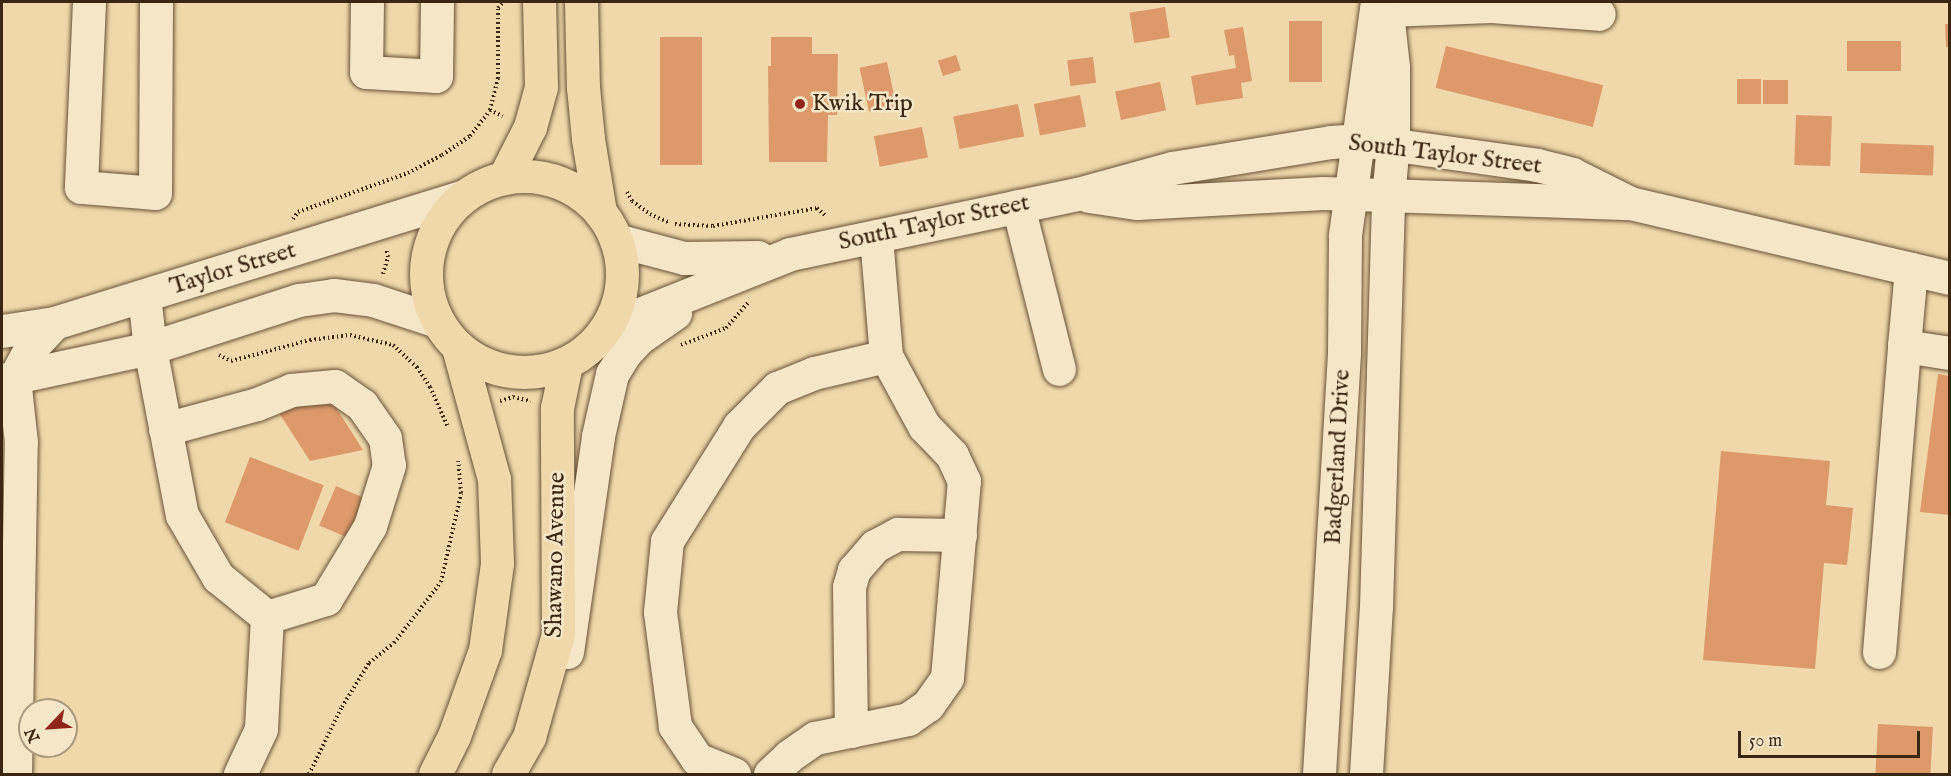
<!DOCTYPE html>
<html>
<head>
<meta charset="utf-8">
<style>
  body { margin:0 }
  #map { position:relative; width:1951px; height:776px; overflow:hidden; background:#f0d8aa; font-family:"IM FELL English",serif }
  div>[style] { position:absolute }
  .building>* { inset:0; background:#de996a; transform-origin:0 0 }
  .path>* { height:4px; margin-top:-2px; transform-origin:0; background:repeating-linear-gradient(90deg,#3b2611 0 1.5px,transparent 0 4.5px) }
  .roads { filter:drop-shadow(0 0 2px #685237) drop-shadow(0 0 2px #685237) }
  .minor>* { height:33px; margin:-16.5px; padding:0 16.5px; transform-origin:16.5px; border-radius:16.5px; background:#f5e6c8 }
  .major>* { height:33px; margin:-16.5px; padding:0 16.5px; transform-origin:16.5px; border-radius:16.5px; background:#f0d8aa }
  .major>.ring { margin:-16.5px; padding:0; box-sizing:content-box; background:none; border:33px solid #f0d8aa; border-radius:50% }
  .dots>* { width:16px; height:16px; translate:-50% -50%; box-sizing:border-box; border:3px solid #f5e6c8; border-radius:50% }
  span { translate:-50% -50%; white-space:nowrap; text-align:center; line-height:1.15; -webkit-text-stroke:5px #f5e6c8; paint-order:stroke }
  .poi-label { font-size:24px; color:#3b2611 }
  .left { translate:0 -50%; text-align:left }
  .street-label { font-size:24px; color:#3b2611 }
  .frame { position:absolute; inset:0; border:3px solid #3b2611; pointer-events:none }
  .north { position:absolute; left:18px; top:698px; width:60px; height:60px; box-sizing:border-box; background:#f5e6c8; border:2px solid #ab997f; border-radius:50%; rotate:245deg; font-size:16px; font-weight:700; line-height:24px; text-align:center; color:#3b2611 }
  .north::after { content:''; display:block; margin:auto; width:21px; height:27px; background:#8f2418; clip-path:polygon(50% 0,100% 100%,50% 72%,0 100%) }
  .scale { position:absolute; left:1738px; top:731px; width:182px; height:27px; box-sizing:border-box; border:3px solid #3b2611; border-top:0; padding-left:8px; font-size:18px; line-height:21px; white-space:nowrap; color:#3b2611; -webkit-text-stroke:4px #f5e6c8; paint-order:stroke }
</style>
</head>
<body>
<div id="map">
  <div class="building">
    <i style="left:1165px;top:7px;width:31px;height:36px;rotate:81deg"></i>
    <i style="left:1289px;top:21px;width:33px;height:61px"></i>
    <i style="clip-path:polygon(1945px 24px,1950px 24px,1950px 46px,1946px 47px)"></i>
    <i style="clip-path:polygon(1243px 27px,1252px 81px,1241px 83px,1243px 98px,1196px 105px,1191px 76px,1236px 68px,1234px 55px,1229px 56px,1224px 30px)"></i>
    <i style="left:660px;top:37px;width:42px;height:128px"></i>
    <i style="clip-path:polygon(771px 37px,812px 37px,812px 54px,838px 54px,837px 115px,828px 115px,827px 162px,769px 162px,768px 66px,771px 66px)"></i>
    <i style="left:1847px;top:41px;width:54px;height:30px"></i>
    <i style="left:1446px;top:46px;width:162px;height:43px;rotate:14deg"></i>
    <i style="left:956px;top:55px;width:16px;height:19px;rotate:72deg"></i>
    <i style="left:1093px;top:57px;width:26px;height:26px;rotate:83deg"></i>
    <i style="left:887px;top:62px;width:45px;height:28px;rotate:78deg"></i>
    <i style="left:1737px;top:79px;width:24px;height:25px"></i>
    <i style="left:1763px;top:80px;width:25px;height:24px"></i>
    <i style="left:1160px;top:82px;width:29px;height:46px;rotate:78deg"></i>
    <i style="left:1080px;top:95px;width:32px;height:47px;rotate:79deg"></i>
    <i style="left:1018px;top:104px;width:33px;height:66px;rotate:79deg"></i>
    <i style="left:1796px;top:115px;width:36px;height:50px;rotate:2deg"></i>
    <i style="left:922px;top:127px;width:31px;height:49px;rotate:79deg"></i>
    <i style="left:1861px;top:143px;width:73px;height:30px;rotate:2deg"></i>
    <i style="clip-path:polygon(1938px 374px,1950px 376px,1950px 515px,1920px 512px)"></i>
    <i style="clip-path:polygon(328px 395px,363px 450px,310px 461px,274px 405px)"></i>
    <i style="clip-path:polygon(1721px 451px,1830px 461px,1826px 505px,1853px 508px,1847px 565px,1824px 563px,1815px 669px,1703px 660px)"></i>
    <i style="left:250px;top:457px;width:79px;height:70px;rotate:21deg"></i>
    <i style="left:336px;top:486px;width:34px;height:43px;rotate:23deg"></i>
    <i style="left:1878px;top:724px;width:55px;height:50px;rotate:3deg"></i>
  </div>
  <div class="path">
    <i style="left:490px;top:110px;width:14px;rotate:25deg"></i>
    <i style="left:627px;top:192px;width:10px;rotate:61deg"></i>
    <i style="left:632px;top:201px;width:22px;rotate:36deg"></i>
    <i style="left:650px;top:214px;width:20px;rotate:24deg"></i>
    <i style="left:293px;top:219px;width:9px;rotate:-54deg"></i>
    <i style="left:298px;top:212px;width:117px;rotate:-19.5deg"></i>
    <i style="left:408px;top:173px;width:38px;rotate:-28deg"></i>
    <i style="left:442px;top:155px;width:34px;rotate:-34deg"></i>
    <i style="left:470px;top:136px;width:33px;rotate:-52deg"></i>
    <i style="left:490px;top:110px;width:33px;rotate:-76deg"></i>
    <i style="left:498px;top:78px;width:70px;rotate:-90deg"></i>
    <i style="left:498px;top:8px;width:8px;rotate:-50deg"></i>
    <i style="left:675px;top:224px;width:38px;rotate:3deg"></i>
    <i style="left:713px;top:226px;width:106px;rotate:-9.8deg"></i>
    <i style="left:817px;top:208px;width:13px;rotate:42deg"></i>
    <i style="left:383px;top:274px;width:18px;rotate:-74deg"></i>
    <i style="left:388px;top:257px;width:8px;rotate:-104deg"></i>
    <i style="left:681px;top:345px;width:48px;rotate:-20.7deg"></i>
    <i style="left:726px;top:328px;width:35px;rotate:-49deg"></i>
    <i style="left:219px;top:355px;width:13px;rotate:27deg"></i>
    <i style="left:231px;top:361px;width:82px;rotate:-14.9deg"></i>
    <i style="left:310px;top:340px;width:40px;rotate:-7.1deg"></i>
    <i style="left:350px;top:335px;width:44px;rotate:13.1deg"></i>
    <i style="left:393px;top:345px;width:33px;rotate:43deg"></i>
    <i style="left:417px;top:367px;width:24px;rotate:57deg"></i>
    <i style="left:430px;top:387px;width:42px;rotate:65.9deg"></i>
    <i style="left:500px;top:401px;width:14px;rotate:-17deg"></i>
    <i style="left:513px;top:397px;width:18px;rotate:13deg"></i>
    <i style="left:309px;top:774px;width:75px;rotate:-63.8deg"></i>
    <i style="left:342px;top:707px;width:52px;rotate:-58.5deg"></i>
    <i style="left:369px;top:663px;width:32px;rotate:-39deg"></i>
    <i style="left:394px;top:643px;width:77px;rotate:-52.4deg"></i>
    <i style="left:441px;top:582px;width:91px;rotate:-77.3deg"></i>
    <i style="left:461px;top:493px;width:32px;rotate:-95deg"></i>
  </div>
  <div class="roads">
    <div class="minor">
      <i style="left:89px;top:2px;width:185px;rotate:92.5deg"></i>
      <i style="left:81px;top:187px;width:74px;rotate:4.6deg"></i>
      <i style="left:155px;top:193px;width:191px;rotate:-89.7deg"></i>
      <i style="left:367px;top:2px;width:70px;rotate:90.8deg"></i>
      <i style="left:366px;top:72px;width:70px;rotate:3.3deg"></i>
      <i style="left:436px;top:76px;width:74px;rotate:-89.2deg"></i>
      <i style="left:1387px;top:10px;width:104px;rotate:-2.2deg"></i>
      <i style="left:1491px;top:6px;width:108px;rotate:4.2deg"></i>
      <i style="left:1089px;top:196px;width:49px;rotate:8.3deg"></i>
      <i style="left:1137px;top:203px;width:186px;rotate:-3.1deg"></i>
      <i style="left:1323px;top:193px;width:307px;rotate:1.9deg"></i>
      <i style="left:1630px;top:203px;width:329px;rotate:13.2deg"></i>
      <i style="left:1018px;top:206px;width:168px;rotate:75.9deg"></i>
      <i style="left:616px;top:240px;width:70px;rotate:14.8deg"></i>
      <i style="left:684px;top:258px;width:74px;rotate:-0.8deg"></i>
      <i style="left:1911px;top:269px;width:77px;rotate:95.2deg"></i>
      <i style="left:1904px;top:346px;width:47px;rotate:8.7deg"></i>
      <i style="left:144px;top:296px;width:52px;rotate:83.4deg"></i>
      <i style="left:150px;top:348px;width:170px;rotate:79.2deg"></i>
      <i style="left:182px;top:515px;width:72px;rotate:59.9deg"></i>
      <i style="left:218px;top:577px;width:63px;rotate:39.2deg"></i>
      <i style="left:267px;top:617px;width:112px;rotate:93.1deg"></i>
      <i style="left:261px;top:729px;width:50px;rotate:115deg"></i>
      <i style="left:607px;top:327px;width:197px;rotate:-21.7deg"></i>
      <i style="left:790px;top:254px;width:294px;rotate:-11.8deg"></i>
      <i style="left:1078px;top:194px;width:98px;rotate:-15.5deg"></i>
      <i style="left:1172px;top:168px;width:161px;rotate:-9.3deg"></i>
      <i style="left:1331px;top:142px;width:29px;rotate:-4deg"></i>
      <i style="left:1360px;top:140px;width:179px;rotate:8deg"></i>
      <i style="left:1537px;top:165px;width:36px;rotate:14deg"></i>
      <i style="left:1572px;top:174px;width:65px;rotate:26.6deg"></i>
      <i style="left:2px;top:331px;width:53px;rotate:-8.7deg"></i>
      <i style="left:54px;top:323px;width:427px;rotate:-17.2deg"></i>
      <i style="left:2px;top:380px;width:151px;rotate:-12.2deg"></i>
      <i style="left:150px;top:348px;width:157px;rotate:-17.9deg"></i>
      <i style="left:299px;top:300px;width:35px;rotate:-8deg"></i>
      <i style="left:334px;top:295px;width:39px;rotate:7deg"></i>
      <i style="left:373px;top:300px;width:67px;rotate:18.2deg"></i>
      <i style="left:165px;top:429px;width:95px;rotate:-15.2deg"></i>
      <i style="left:257px;top:404px;width:37px;rotate:-22deg"></i>
      <i style="left:291px;top:390px;width:44px;rotate:-5.2deg"></i>
      <i style="left:335px;top:386px;width:33px;rotate:35deg"></i>
      <i style="left:362px;top:405px;width:40px;rotate:55.1deg"></i>
      <i style="left:385px;top:438px;width:27px;rotate:82deg"></i>
      <i style="left:389px;top:465px;width:64px;rotate:107.3deg"></i>
      <i style="left:370px;top:526px;width:85px;rotate:121.1deg"></i>
      <i style="left:326px;top:599px;width:62px;rotate:163deg"></i>
      <i style="left:567px;top:652px;width:218px;rotate:-81.8deg"></i>
      <i style="left:598px;top:436px;width:64px;rotate:-77.3deg"></i>
      <i style="left:612px;top:374px;width:25px;rotate:-58deg"></i>
      <i style="left:625px;top:353px;width:21px;rotate:-47deg"></i>
      <i style="left:639px;top:338px;width:44px;rotate:-34.8deg"></i>
      <i style="left:1879px;top:652px;width:307px;rotate:-85.3deg"></i>
      <i style="left:851px;top:731px;width:144px;rotate:-90.8deg"></i>
      <i style="left:849px;top:587px;width:18px;rotate:-74deg"></i>
      <i style="left:854px;top:570px;width:32px;rotate:-49deg"></i>
      <i style="left:875px;top:546px;width:26px;rotate:-28deg"></i>
      <i style="left:898px;top:534px;width:62px;rotate:0.9deg"></i>
      <i style="left:15px;top:774px;width:332px;rotate:-89deg"></i>
      <i style="left:21px;top:442px;width:63px;rotate:-96.3deg"></i>
      <i style="left:14px;top:379px;width:34px;rotate:-62deg"></i>
      <i style="left:30px;top:349px;width:35px;rotate:-47deg"></i>
      <i style="left:734px;top:774px;width:40px;rotate:-158deg"></i>
      <i style="left:697px;top:759px;width:40px;rotate:-124deg"></i>
      <i style="left:675px;top:726px;width:115px;rotate:-97.5deg"></i>
      <i style="left:660px;top:612px;width:71px;rotate:-84.4deg"></i>
      <i style="left:667px;top:541px;width:136px;rotate:-57.9deg"></i>
      <i style="left:739px;top:426px;width:54px;rotate:-45deg"></i>
      <i style="left:777px;top:388px;width:40px;rotate:-22deg"></i>
      <i style="left:814px;top:373px;width:74px;rotate:-13.3deg"></i>
      <i style="left:770px;top:774px;width:26px;rotate:-43deg"></i>
      <i style="left:789px;top:756px;width:32px;rotate:-35deg"></i>
      <i style="left:815px;top:738px;width:95px;rotate:-11.5deg"></i>
      <i style="left:908px;top:719px;width:24px;rotate:-35deg"></i>
      <i style="left:928px;top:705px;width:33px;rotate:-55deg"></i>
      <i style="left:947px;top:678px;width:198px;rotate:-85.1deg"></i>
      <i style="left:964px;top:481px;width:29px;rotate:-115deg"></i>
      <i style="left:952px;top:455px;width:40px;rotate:-134deg"></i>
      <i style="left:924px;top:426px;width:80px;rotate:-118.5deg"></i>
      <i style="left:886px;top:356px;width:120px;rotate:-94.8deg"></i>
      <i style="left:1319px;top:774px;width:423px;rotate:-86.6deg"></i>
      <i style="left:1344px;top:352px;width:117px;rotate:-89.5deg"></i>
      <i style="left:1345px;top:235px;width:235px;rotate:-82.2deg"></i>
      <i style="left:1366px;top:774px;width:167px;rotate:-86.6deg"></i>
      <i style="left:1376px;top:607px;width:410px;rotate:-88.3deg"></i>
      <i style="left:1388px;top:197px;width:53px;rotate:-84.6deg"></i>
      <i style="left:1393px;top:144px;width:77px;rotate:-90deg"></i>
      <i style="left:1393px;top:67px;width:46px;rotate:-96.2deg"></i>
    </div>
    <div class="major">
      <i style="left:581px;top:2px;width:85px;rotate:88.7deg"></i>
      <i style="left:583px;top:87px;width:52px;rotate:84.5deg"></i>
      <i style="left:588px;top:139px;width:74px;rotate:80.7deg"></i>
      <i class="ring" style="left:426px;top:176px;width:163px;height:163px"></i>
      <i style="left:504px;top:178px;width:57px;rotate:-63deg"></i>
      <i style="left:530px;top:127px;width:41px;rotate:-74.6deg"></i>
      <i style="left:541px;top:87px;width:85px;rotate:-91.3deg"></i>
      <i style="left:435px;top:774px;width:42px;rotate:-63.4deg"></i>
      <i style="left:454px;top:736px;width:91px;rotate:-70.2deg"></i>
      <i style="left:485px;top:650px;width:88px;rotate:-82.1deg"></i>
      <i style="left:497px;top:563px;width:84px;rotate:-92deg"></i>
      <i style="left:494px;top:479px;width:137px;rotate:-105.3deg"></i>
      <i style="left:508px;top:774px;width:43px;rotate:-60.4deg"></i>
      <i style="left:529px;top:737px;width:107px;rotate:-74.3deg"></i>
      <i style="left:558px;top:634px;width:226px;rotate:-90.3deg"></i>
      <i style="left:557px;top:408px;width:45px;rotate:-78.4deg"></i>
    </div>
  </div>
  <div class="dots">
    <i style="left:800px;top:104px;background:#8f2418"></i>
  </div>
  <div class="poi-label">
    <span class="left" style="left:812px;top:104px">Kwik Trip</span>
  </div>
  <div class="street-label">
    <span style="left:1445px;top:155px;rotate:7deg">South Taylor Street</span>
    <span style="left:934px;top:223px;rotate:-12deg">South Taylor Street</span>
    <span style="left:233px;top:269px;rotate:-17deg">Taylor Street</span>
    <span style="left:1338px;top:457px;rotate:-87deg">Badgerland Drive</span>
    <span style="left:556px;top:555px;rotate:-89deg">Shawano Avenue</span>
  </div>
  <div class="frame"></div>
  <div class="north">N</div>
  <div class="scale">50 m</div>
</div>
</body>
</html>
